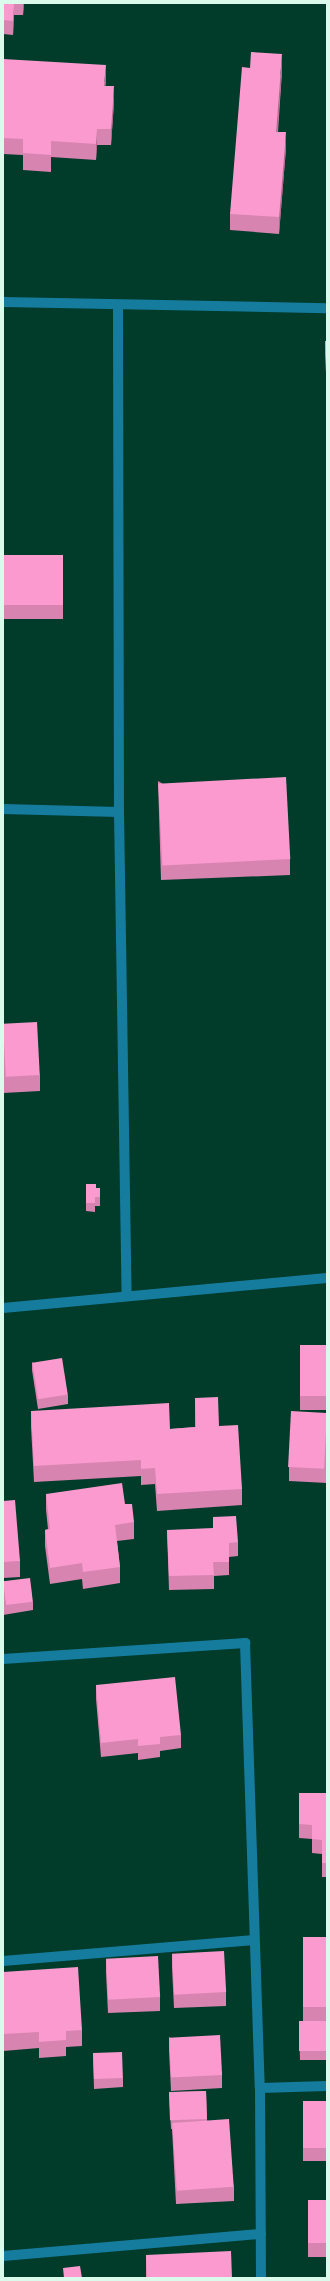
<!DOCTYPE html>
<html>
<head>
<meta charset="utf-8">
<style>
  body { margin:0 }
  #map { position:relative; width:330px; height:2281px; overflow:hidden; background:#013b2a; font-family:"Asap Condensed",sans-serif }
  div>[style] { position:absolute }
  .minor>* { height:10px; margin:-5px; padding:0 5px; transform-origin:5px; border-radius:5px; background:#157c9e }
  .tertiary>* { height:10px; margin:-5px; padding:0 5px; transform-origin:5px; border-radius:5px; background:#157c9e }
  .wall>* { inset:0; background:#d784b1; transform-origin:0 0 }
  .shaded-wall>* { inset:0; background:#af6c90 }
  .building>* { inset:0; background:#fa9ace; transform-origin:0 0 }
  span { translate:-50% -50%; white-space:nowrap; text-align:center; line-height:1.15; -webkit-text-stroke:4px #092e22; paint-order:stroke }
  .frame { position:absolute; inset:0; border:4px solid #dafbec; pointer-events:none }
</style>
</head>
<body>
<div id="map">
  <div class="minor">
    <i style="left:3px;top:302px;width:324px;rotate:1.1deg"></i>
    <i style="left:118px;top:305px;width:507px;rotate:89.89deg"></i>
    <i style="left:119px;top:812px;width:484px;rotate:89.1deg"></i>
    <i style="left:3px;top:809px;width:116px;rotate:1.5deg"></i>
    <i style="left:3px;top:1659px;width:243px;rotate:-3.8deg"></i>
    <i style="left:245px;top:1643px;width:445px;rotate:88.1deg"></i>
    <i style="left:260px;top:2088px;width:190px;rotate:89.7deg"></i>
    <i style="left:3px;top:1961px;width:252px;rotate:-4.8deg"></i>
    <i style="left:260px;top:2088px;width:67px;rotate:-1.7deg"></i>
    <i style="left:3px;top:2256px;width:259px;rotate:-4.9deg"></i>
  </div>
  <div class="tertiary">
    <i style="left:3px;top:1308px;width:325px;rotate:-5.3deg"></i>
  </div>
  <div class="wall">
    <i style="clip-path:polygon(3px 3px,24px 3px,23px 15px,14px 15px,13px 35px,3px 34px)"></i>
    <i style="clip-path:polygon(3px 59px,106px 82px,105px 86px,114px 102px,111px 145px,97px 145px,96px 160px,51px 157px,51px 172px,23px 170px,23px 155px,3px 154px)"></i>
    <i style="clip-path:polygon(282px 71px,278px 132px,286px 148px,279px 234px,230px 230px,230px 214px)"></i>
    <i style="clip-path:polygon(325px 341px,327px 341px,327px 392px,325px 355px)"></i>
    <i style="left:63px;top:555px;width:64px;height:60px;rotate:90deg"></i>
    <i style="clip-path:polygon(158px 781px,290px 859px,290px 875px,161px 880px)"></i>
    <i style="clip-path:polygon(3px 1023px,40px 1075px,40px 1091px,3px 1093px)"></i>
    <i style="clip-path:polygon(86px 1184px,96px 1188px,100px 1188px,100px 1206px,95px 1206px,95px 1212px,86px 1211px)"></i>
    <i style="left:300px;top:1345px;width:27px;height:65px"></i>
    <i style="clip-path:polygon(32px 1362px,68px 1395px,68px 1404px,38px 1409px,32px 1370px)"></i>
    <i style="clip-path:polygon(195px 1398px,219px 1426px,242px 1489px,242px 1505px,157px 1511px,155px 1484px,141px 1485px,141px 1476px,34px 1482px,31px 1427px,31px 1411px,170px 1429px,195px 1427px)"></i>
    <i style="clip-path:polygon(327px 1413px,327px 1483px,289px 1481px,289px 1467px)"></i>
    <i style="clip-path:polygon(46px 1494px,125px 1504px,134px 1522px,134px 1539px,117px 1541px,120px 1567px,120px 1583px,83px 1589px,82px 1579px,50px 1584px,45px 1546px,45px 1530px,48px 1529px,46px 1510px)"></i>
    <i style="clip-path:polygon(3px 1501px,20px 1561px,20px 1577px,3px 1578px)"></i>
    <i style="clip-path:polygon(167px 1530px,238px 1542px,238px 1556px,229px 1557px,229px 1575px,214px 1576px,214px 1589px,169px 1590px)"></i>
    <i style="clip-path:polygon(3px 1582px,33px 1602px,33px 1610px,3px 1615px)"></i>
    <i style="clip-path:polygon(96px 1685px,181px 1735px,181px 1748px,160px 1751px,160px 1757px,138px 1760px,138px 1753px,101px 1757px,96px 1699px)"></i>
    <i style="clip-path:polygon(299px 1793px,327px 1793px,327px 1877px,322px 1877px,322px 1854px,312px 1853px,312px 1839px,299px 1838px)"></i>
    <i style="clip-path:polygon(327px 1937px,327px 2060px,300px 2060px,299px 2022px,303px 2021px,303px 1938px)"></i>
    <i style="clip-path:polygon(172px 1954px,226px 1992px,226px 2006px,174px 2008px,172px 1968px)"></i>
    <i style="clip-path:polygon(106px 1959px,160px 1997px,160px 2011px,108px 2013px,106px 1973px)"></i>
    <i style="clip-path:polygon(3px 1972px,82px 2030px,82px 2046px,66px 2047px,66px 2056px,39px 2058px,39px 2048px,3px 2051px)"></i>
    <i style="clip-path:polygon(169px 2037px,222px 2075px,222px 2088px,171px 2091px,169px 2051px)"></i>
    <i style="clip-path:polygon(93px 2053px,123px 2078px,123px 2087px,94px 2089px)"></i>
    <i style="clip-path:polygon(206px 2091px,207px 2120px,234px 2187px,234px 2201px,176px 2204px,172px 2129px,171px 2129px,169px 2092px)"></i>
    <i style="left:327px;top:2101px;width:60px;height:24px;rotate:90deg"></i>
    <i style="left:327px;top:2200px;width:57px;height:19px;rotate:90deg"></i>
    <i style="clip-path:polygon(146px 2255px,232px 2278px,146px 2278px)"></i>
  </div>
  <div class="shaded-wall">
    <i style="clip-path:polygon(14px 3px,14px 15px,13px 35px,13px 21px)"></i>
    <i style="clip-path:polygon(23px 3px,24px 3px,23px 15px)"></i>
    <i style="clip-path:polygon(282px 54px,282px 71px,276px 148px,276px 132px)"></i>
    <i style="clip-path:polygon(106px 65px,106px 82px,104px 102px,104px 86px)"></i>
    <i style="clip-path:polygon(114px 86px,114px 102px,111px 145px,111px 129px)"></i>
    <i style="clip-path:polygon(97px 129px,97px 145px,96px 160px,96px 144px)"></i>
    <i style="clip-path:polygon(286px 132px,286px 148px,279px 234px,279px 217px)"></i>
  </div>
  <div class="building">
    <i style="clip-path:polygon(3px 3px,14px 3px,13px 21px,3px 20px)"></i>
    <i style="clip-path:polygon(251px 52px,282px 54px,276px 132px,286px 132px,279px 217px,230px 214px,242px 67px,250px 68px)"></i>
    <i style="clip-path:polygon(3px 59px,106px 65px,104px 86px,114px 86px,111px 129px,97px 129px,96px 144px,51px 141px,51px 155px,23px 153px,23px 139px,3px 138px)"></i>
    <i style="clip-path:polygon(325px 341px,327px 341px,327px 378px)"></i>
    <i style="left:63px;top:555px;width:50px;height:60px;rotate:90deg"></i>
    <i style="left:286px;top:777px;width:82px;height:128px;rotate:87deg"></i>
    <i style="left:37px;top:1022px;width:53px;height:34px;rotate:87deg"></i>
    <i style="clip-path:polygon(86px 1184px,96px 1184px,96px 1188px,100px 1188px,100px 1197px,95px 1197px,95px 1203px,86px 1203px)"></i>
    <i style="left:300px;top:1345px;width:27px;height:51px"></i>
    <i style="left:62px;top:1358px;width:37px;height:30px;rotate:81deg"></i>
    <i style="clip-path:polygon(218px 1397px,219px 1426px,238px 1425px,242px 1489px,157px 1494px,155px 1468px,141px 1469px,141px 1460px,34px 1466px,31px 1411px,169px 1403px,170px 1429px,196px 1427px,195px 1398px)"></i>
    <i style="left:291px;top:1411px;width:36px;height:56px;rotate:3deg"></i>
    <i style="clip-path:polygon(122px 1483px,125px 1504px,132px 1504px,134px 1522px,115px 1525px,120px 1567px,83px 1572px,82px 1563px,50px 1568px,45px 1530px,50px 1529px,46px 1494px)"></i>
    <i style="clip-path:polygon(15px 1500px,20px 1561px,3px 1562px,3px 1501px)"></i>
    <i style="clip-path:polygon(236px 1516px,238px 1542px,229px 1543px,229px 1562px,213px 1562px,214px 1575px,169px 1576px,167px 1530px,213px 1528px,213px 1517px)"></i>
    <i style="left:30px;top:1578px;width:24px;height:27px;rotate:83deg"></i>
    <i style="clip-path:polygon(175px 1677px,181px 1735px,160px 1737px,160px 1744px,138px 1746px,138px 1739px,101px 1743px,96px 1685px)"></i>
    <i style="clip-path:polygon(299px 1793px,327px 1793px,327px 1863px,322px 1863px,322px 1840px,312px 1839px,312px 1825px,299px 1824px)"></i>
    <i style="left:327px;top:1937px;width:70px;height:24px;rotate:90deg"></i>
    <i style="left:224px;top:1951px;width:41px;height:52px;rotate:87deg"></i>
    <i style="left:158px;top:1956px;width:41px;height:52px;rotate:87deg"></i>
    <i style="clip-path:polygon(78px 1967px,82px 2030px,66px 2031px,66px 2040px,39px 2042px,39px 2032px,3px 2034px,3px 1972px)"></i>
    <i style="left:327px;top:2021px;width:30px;height:28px;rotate:90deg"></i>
    <i style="left:220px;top:2035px;width:40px;height:51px;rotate:87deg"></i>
    <i style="left:122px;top:2052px;width:26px;height:29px;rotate:88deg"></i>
    <i style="left:206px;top:2091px;width:28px;height:37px;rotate:88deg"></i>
    <i style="left:327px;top:2101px;width:47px;height:24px;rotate:90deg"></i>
    <i style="left:229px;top:2119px;width:68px;height:57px;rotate:86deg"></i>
    <i style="left:327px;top:2200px;width:43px;height:19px;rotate:90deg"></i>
    <i style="clip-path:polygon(231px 2251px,232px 2278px,147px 2278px,146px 2255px)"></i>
    <i style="clip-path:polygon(80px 2266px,82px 2278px,64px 2278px,63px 2268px)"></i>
  </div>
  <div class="frame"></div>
</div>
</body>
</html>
